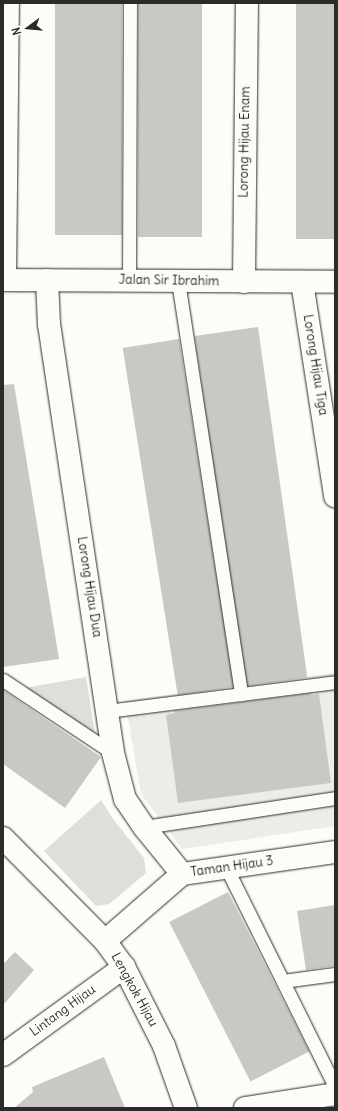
<!DOCTYPE html>
<html>
<head>
<meta charset="utf-8">
<style>
  body { margin:0 }
  #map { position:relative; width:338px; height:1111px; overflow:hidden; background:#fdfcf7; font-family:Delius,sans-serif }
  div>[style] { position:absolute }
  .built>* { inset:0; background:#edece8 }
  .green>* { inset:0; background:#dfdeda }
  .building>* { inset:0; background:#c9c8c4; transform-origin:0 0 }
  .roads { filter:drop-shadow(0 0 1px #2b2b2b) drop-shadow(0 0 1px #2b2b2b) }
  .lane>* { height:13px; margin:-6.5px; padding:0 6.5px; transform-origin:6.5px; border-radius:6.5px; background:#fdfcf7 }
  .street>* { height:22px; margin:-11px; padding:0 11px; transform-origin:11px; border-radius:11px; background:#fdfcf7 }
  span { translate:-50% -50%; white-space:nowrap; text-align:center; line-height:1.15; -webkit-text-stroke:3px #fdfcf7; paint-order:stroke }
  .street-label { font-size:13px; color:#2b2b2b }
  .frame { position:absolute; inset:0; border:4px solid #2b2b2b; pointer-events:none }
  .north { position:absolute; left:8px; top:8px; width:40px; height:40px; -webkit-text-stroke:3px #fdfcf7; paint-order:stroke; rotate:254deg; font-size:11px; font-weight:700; line-height:16px; text-align:center; color:#2b2b2b }
  .north::after { content:''; display:block; margin:auto; width:14px; height:18px; background:#2b2b2b; clip-path:polygon(50% 0,100% 100%,50% 72%,0 100%) }
</style>
</head>
<body>
<div id="map">
  <div class="built">
    <i style="clip-path:polygon(335px 673px,335px 826px,182px 849px,141px 794px,125px 701px)"></i>
  </div>
  <div class="green">
    <i style="clip-path:polygon(86px 677px,95px 734px,25px 688px)"></i>
    <i style="clip-path:polygon(101px 800px,113px 819px,144px 858px,146px 873px,109px 904px,96px 906px,44px 851px)"></i>
  </div>
  <div class="building">
    <i style="left:55px;top:3px;width:67px;height:232px"></i>
    <i style="left:138px;top:3px;width:64px;height:234px"></i>
    <i style="left:296px;top:3px;width:39px;height:236px"></i>
    <i style="left:258px;top:327px;width:354px;height:64px;rotate:82deg"></i>
    <i style="left:179px;top:339px;width:352px;height:57px;rotate:81deg"></i>
    <i style="clip-path:polygon(14px 384px,59px 659px,3px 667px,3px 385px)"></i>
    <i style="clip-path:polygon(3px 690px,101px 757px,65px 808px,3px 764px)"></i>
    <i style="clip-path:polygon(311px 693px,311px 695px,319px 694px,331px 783px,178px 803px,166px 715px,175px 713px,174px 711px)"></i>
    <i style="left:228px;top:892px;width:179px;height:66px;rotate:63deg"></i>
    <i style="clip-path:polygon(335px 905px,335px 966px,306px 970px,297px 911px)"></i>
    <i style="clip-path:polygon(15px 952px,34px 970px,3px 1005px,3px 964px)"></i>
    <i style="clip-path:polygon(104px 1057px,125px 1108px,14px 1108px,33px 1092px,32px 1087px)"></i>
  </div>
  <div class="roads">
    <div class="lane">
      <i style="left:129px;top:281px;width:278px;rotate:-89.8deg"></i>
      <i style="left:178px;top:281px;width:418px;rotate:81.3deg"></i>
      <i style="left:3px;top:680px;width:132px;rotate:33.6deg"></i>
      <i style="left:107px;top:711px;width:230px;rotate:-7.2deg"></i>
      <i style="left:144px;top:827px;width:193px;rotate:-8.6deg"></i>
      <i style="left:227px;top:869px;width:243px;rotate:63.6deg"></i>
      <i style="left:283px;top:981px;width:52px;rotate:-7.7deg"></i>
    </div>
    <div class="street">
      <i style="left:3px;top:280px;width:332px;rotate:0.3deg"></i>
      <i style="left:5px;top:280px;width:277px;rotate:-89.4deg"></i>
      <i style="left:47px;top:280px;width:44px;rotate:87.4deg"></i>
      <i style="left:49px;top:324px;width:434px;rotate:81.5deg"></i>
      <i style="left:113px;top:753px;width:48px;rotate:75.4deg"></i>
      <i style="left:125px;top:799px;width:34px;rotate:56deg"></i>
      <i style="left:144px;top:827px;width:60px;rotate:51deg"></i>
      <i style="left:244px;top:282px;width:279px;rotate:-89.4deg"></i>
      <i style="left:302px;top:282px;width:217px;rotate:81.2deg"></i>
      <i style="left:3px;top:838px;width:145px;rotate:45.3deg"></i>
      <i style="left:105px;top:941px;width:32px;rotate:54deg"></i>
      <i style="left:124px;top:967px;width:89px;rotate:63.1deg"></i>
      <i style="left:164px;top:1046px;width:66px;rotate:70.5deg"></i>
      <i style="left:105px;top:941px;width:102px;rotate:-41deg"></i>
      <i style="left:182px;top:874px;width:155px;rotate:-8.2deg"></i>
      <i style="left:3px;top:1055px;width:150px;rotate:-36deg"></i>
      <i style="left:245px;top:1108px;width:91px;rotate:-8.8deg"></i>
    </div>
  </div>
  <div class="street-label">
    <span style="left:245px;top:142px;rotate:-89deg">Lorong Hijau Enam</span>
    <span style="left:169px;top:281px;rotate:1deg">Jalan Sir Ibrahim</span>
    <span style="left:315px;top:365px;rotate:81deg">Lorong Hijau Tiga</span>
    <span style="left:89px;top:587px;rotate:81deg">Lorong Hijau Dua</span>
    <span style="left:232px;top:867px;rotate:-8deg">Taman Hijau 3</span>
    <span style="left:134px;top:990px;rotate:61deg">Lengkok Hijau</span>
    <span style="left:63px;top:1011px;rotate:-36deg">Lintang Hijau</span>
  </div>
  <div class="frame"></div>
  <div class="north">N</div>
</div>
</body>
</html>
